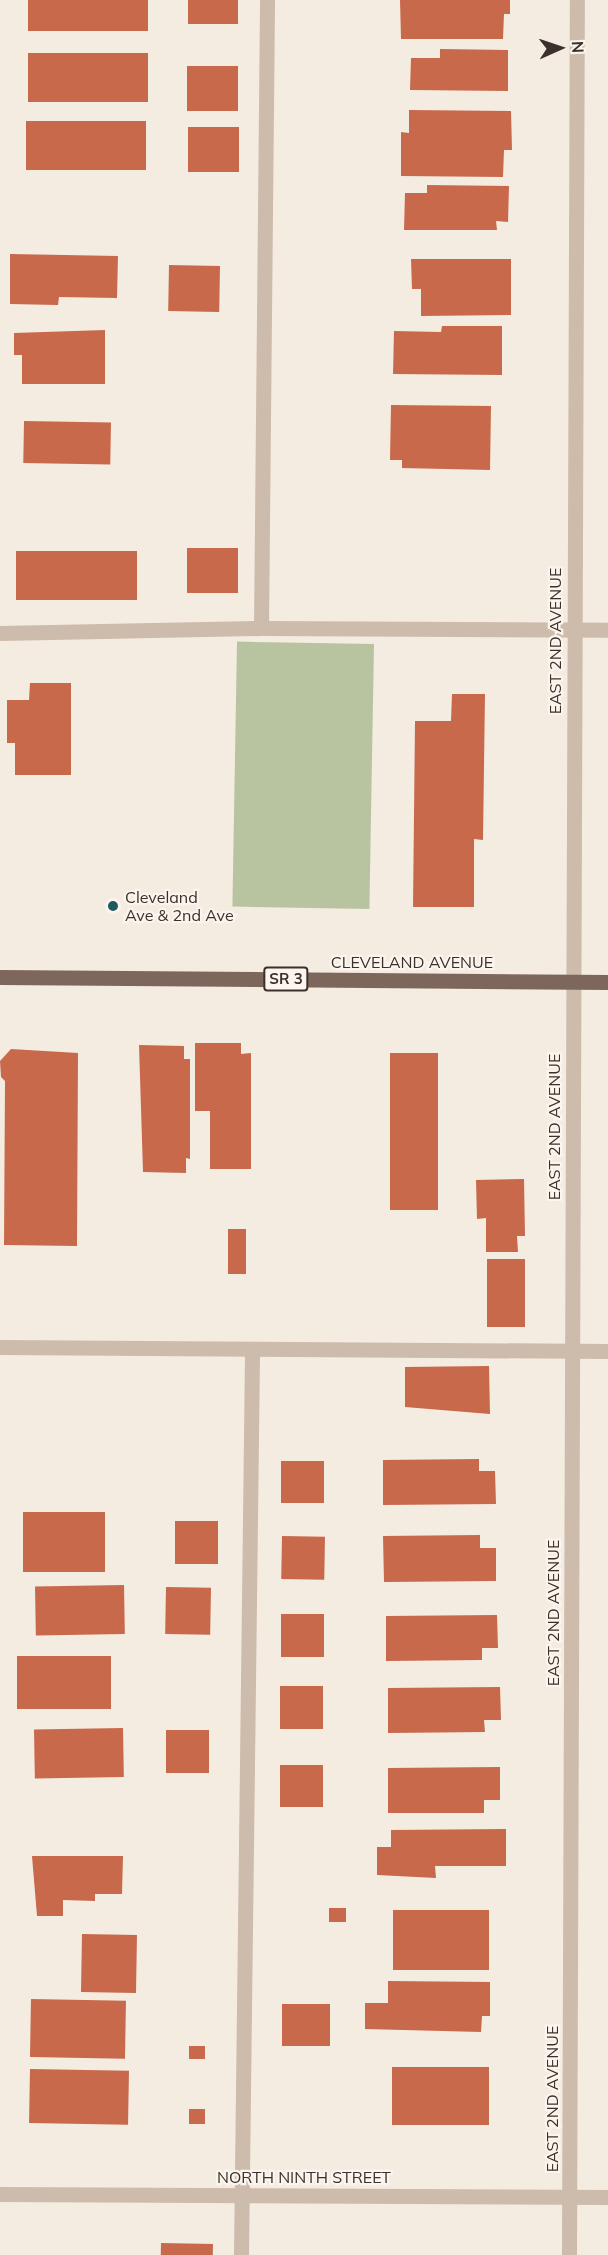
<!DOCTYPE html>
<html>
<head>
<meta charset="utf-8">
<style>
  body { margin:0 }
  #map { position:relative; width:608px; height:2255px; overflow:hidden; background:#f4ebe1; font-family:Mulish,sans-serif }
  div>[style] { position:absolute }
  .green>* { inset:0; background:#b8c4a0; transform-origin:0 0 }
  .building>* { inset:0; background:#c8694b; transform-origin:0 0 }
  .minor>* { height:15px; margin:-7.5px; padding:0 7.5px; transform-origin:7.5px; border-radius:7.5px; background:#cdbbac }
  .major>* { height:15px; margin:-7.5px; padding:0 7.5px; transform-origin:7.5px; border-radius:7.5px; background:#7d675c }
  .dots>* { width:16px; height:16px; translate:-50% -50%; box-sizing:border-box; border:3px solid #fbf5ee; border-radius:50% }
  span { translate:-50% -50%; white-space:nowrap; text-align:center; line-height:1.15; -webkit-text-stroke:4.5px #fbf5ee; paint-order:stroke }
  .shield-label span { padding:2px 4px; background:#fbf5ee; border:2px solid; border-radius:4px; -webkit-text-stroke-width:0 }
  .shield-label { font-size:15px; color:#3b302b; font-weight:700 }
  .street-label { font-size:16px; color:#3b302b }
  .poi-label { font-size:16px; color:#3b302b }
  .left { translate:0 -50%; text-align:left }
  .north { position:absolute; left:530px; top:18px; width:60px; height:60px; -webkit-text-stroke:4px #fbf5ee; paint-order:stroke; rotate:87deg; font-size:16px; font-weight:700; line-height:24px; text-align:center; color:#3b302b }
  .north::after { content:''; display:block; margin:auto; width:21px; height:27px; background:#3b302b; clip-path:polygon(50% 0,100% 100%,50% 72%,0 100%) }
</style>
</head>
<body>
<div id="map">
  <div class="green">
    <i style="left:374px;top:644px;width:265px;height:137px;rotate:91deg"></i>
  </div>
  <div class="building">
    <i style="left:28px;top:0;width:120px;height:31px"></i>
    <i style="left:188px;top:0;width:50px;height:24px"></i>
    <i style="clip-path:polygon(400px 0,510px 0,510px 14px,504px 14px,503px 39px,401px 39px)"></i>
    <i style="clip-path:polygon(440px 49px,508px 50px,508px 91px,410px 90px,411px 58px,440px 58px)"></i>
    <i style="left:28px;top:53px;width:120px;height:49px"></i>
    <i style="left:187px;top:66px;width:51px;height:45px"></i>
    <i style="clip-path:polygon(409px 110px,511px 111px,512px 150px,504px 150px,503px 177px,401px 176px,401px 132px,409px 133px)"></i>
    <i style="left:26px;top:121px;width:120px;height:49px"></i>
    <i style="left:188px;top:127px;width:51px;height:45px"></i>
    <i style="clip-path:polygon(427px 185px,509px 186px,508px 222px,496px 221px,497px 230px,404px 230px,405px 193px,427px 193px)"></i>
    <i style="clip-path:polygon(10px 254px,118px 256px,117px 298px,59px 297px,58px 305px,10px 304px)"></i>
    <i style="clip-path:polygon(411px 259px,511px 259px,511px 315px,421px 316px,421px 289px,412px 289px)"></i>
    <i style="left:169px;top:265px;width:51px;height:46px;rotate:1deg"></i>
    <i style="clip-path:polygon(442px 326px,502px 326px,502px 375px,393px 374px,394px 331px,441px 332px)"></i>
    <i style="clip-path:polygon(105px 330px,105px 384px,22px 384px,22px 355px,14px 355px,14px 333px)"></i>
    <i style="clip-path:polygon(391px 405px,491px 406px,490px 470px,402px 468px,402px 460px,390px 460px)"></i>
    <i style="left:24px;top:421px;width:87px;height:42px;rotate:1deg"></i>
    <i style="left:187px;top:548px;width:51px;height:45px"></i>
    <i style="left:16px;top:551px;width:121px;height:49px"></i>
    <i style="clip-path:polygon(30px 683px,71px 683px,71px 775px,15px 775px,15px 743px,7px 743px,7px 700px,29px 700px)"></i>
    <i style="clip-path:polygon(452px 694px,485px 694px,483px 840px,474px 839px,474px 907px,413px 907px,415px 721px,451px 721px)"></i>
    <i style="clip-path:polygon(195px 1043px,241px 1043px,241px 1054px,251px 1053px,251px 1169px,210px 1169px,210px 1111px,195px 1111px)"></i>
    <i style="clip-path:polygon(139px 1045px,184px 1046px,184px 1059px,190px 1059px,190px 1159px,186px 1158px,186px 1173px,143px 1172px)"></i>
    <i style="clip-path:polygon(11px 1049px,78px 1053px,77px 1246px,4px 1245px,5px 1081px,1px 1077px,0 1061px)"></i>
    <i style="left:438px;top:1053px;width:157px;height:48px;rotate:90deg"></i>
    <i style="clip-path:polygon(524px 1179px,525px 1236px,517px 1236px,518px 1252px,486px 1252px,486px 1218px,477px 1219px,476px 1180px)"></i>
    <i style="left:246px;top:1229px;width:45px;height:18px;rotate:90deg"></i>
    <i style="left:487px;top:1259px;width:38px;height:68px"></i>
    <i style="clip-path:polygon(489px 1366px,490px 1414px,405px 1407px,405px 1367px)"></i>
    <i style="clip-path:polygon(479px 1459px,479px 1471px,495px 1471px,496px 1504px,383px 1505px,383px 1460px)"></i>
    <i style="left:281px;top:1461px;width:43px;height:42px"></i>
    <i style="left:23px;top:1512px;width:82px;height:60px"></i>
    <i style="left:175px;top:1521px;width:43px;height:43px"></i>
    <i style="clip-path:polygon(480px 1535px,480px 1548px,496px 1548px,496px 1581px,384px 1582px,383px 1536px)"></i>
    <i style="left:282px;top:1536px;width:43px;height:43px;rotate:1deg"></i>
    <i style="left:124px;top:1585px;width:49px;height:89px;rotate:89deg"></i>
    <i style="left:166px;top:1587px;width:45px;height:47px;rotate:1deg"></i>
    <i style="left:281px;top:1614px;width:43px;height:43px"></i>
    <i style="clip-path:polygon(497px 1615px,498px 1648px,482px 1648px,482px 1660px,386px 1661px,386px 1616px)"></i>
    <i style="left:17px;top:1656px;width:94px;height:53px"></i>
    <i style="left:323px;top:1686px;width:43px;height:43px;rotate:90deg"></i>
    <i style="clip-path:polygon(500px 1687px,501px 1720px,484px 1720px,485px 1732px,388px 1733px,388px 1688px)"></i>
    <i style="left:123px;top:1728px;width:49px;height:89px;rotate:89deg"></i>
    <i style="left:209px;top:1730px;width:43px;height:43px;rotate:90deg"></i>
    <i style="left:280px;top:1765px;width:43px;height:42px"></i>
    <i style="clip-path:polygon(500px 1767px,500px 1800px,484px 1800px,484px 1813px,388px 1813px,388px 1768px)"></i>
    <i style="clip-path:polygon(506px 1829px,506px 1866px,435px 1866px,436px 1878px,377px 1875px,377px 1847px,391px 1847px,391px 1830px)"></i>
    <i style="clip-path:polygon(32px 1856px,123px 1856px,122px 1894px,95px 1894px,95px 1901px,63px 1900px,63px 1916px,37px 1916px)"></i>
    <i style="left:329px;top:1908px;width:17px;height:14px"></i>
    <i style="left:393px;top:1910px;width:96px;height:60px"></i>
    <i style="left:82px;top:1934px;width:55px;height:58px;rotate:1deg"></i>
    <i style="clip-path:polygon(388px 1981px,490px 1982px,490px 2016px,482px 2016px,481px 2032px,365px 2029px,365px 2003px,388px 2003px)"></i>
    <i style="left:31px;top:1999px;width:95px;height:58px;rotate:1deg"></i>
    <i style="left:282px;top:2004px;width:48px;height:42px"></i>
    <i style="left:189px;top:2046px;width:16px;height:13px"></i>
    <i style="left:392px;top:2067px;width:97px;height:58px"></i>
    <i style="left:30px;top:2069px;width:99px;height:54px;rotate:1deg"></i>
    <i style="left:205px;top:2109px;width:15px;height:16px;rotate:90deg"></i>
    <i style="left:161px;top:2243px;width:52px;height:12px;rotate:1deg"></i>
  </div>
  <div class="minor">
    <i style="left:261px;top:628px;width:628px;rotate:-89.45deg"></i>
    <i style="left:0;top:633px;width:261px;rotate:-1.1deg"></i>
    <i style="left:261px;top:628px;width:347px;rotate:0.3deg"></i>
    <i style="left:0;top:1347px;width:608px;rotate:0.38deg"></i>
    <i style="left:0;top:2194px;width:608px;rotate:0.28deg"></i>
    <i style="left:241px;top:2255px;width:906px;rotate:-89.3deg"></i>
    <i style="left:569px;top:2255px;width:2255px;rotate:-89.8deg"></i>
  </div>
  <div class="major">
    <i style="left:0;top:977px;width:608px;rotate:0.47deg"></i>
  </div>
  <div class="dots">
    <i style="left:113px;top:906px;background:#1f5a5e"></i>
  </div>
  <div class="shield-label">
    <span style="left:286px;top:979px">SR 3</span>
  </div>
  <div class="street-label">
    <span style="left:555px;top:641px;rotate:-90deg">EAST 2ND AVENUE</span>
    <span style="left:412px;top:962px">CLEVELAND AVENUE</span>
    <span style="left:554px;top:1127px;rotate:-90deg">EAST 2ND AVENUE</span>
    <span style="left:553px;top:1613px;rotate:-90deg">EAST 2ND AVENUE</span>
    <span style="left:552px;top:2099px;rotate:-90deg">EAST 2ND AVENUE</span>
    <span style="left:304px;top:2177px">NORTH NINTH STREET</span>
  </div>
  <div class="poi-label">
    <span class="left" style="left:125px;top:906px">Cleveland<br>Ave &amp; 2nd Ave</span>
  </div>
  <div class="north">N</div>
</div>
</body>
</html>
